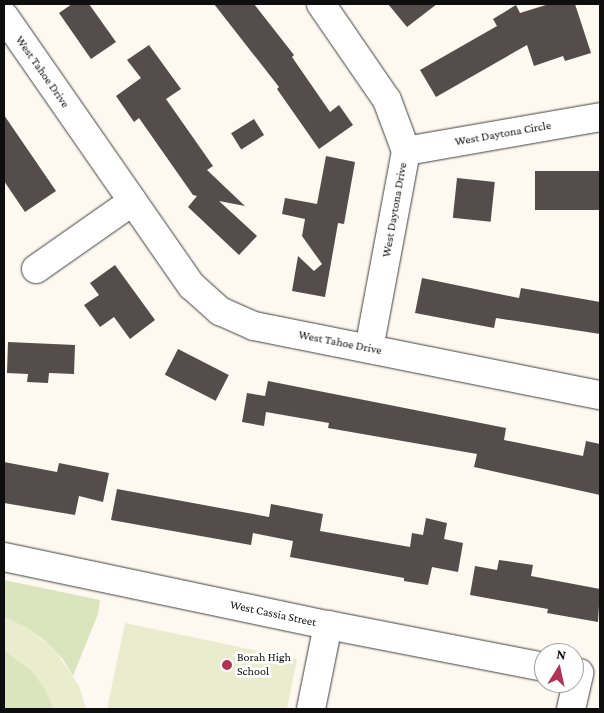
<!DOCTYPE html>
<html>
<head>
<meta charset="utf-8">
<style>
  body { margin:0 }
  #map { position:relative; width:604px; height:713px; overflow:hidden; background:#fdf8f0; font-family:"Crimson Pro",serif }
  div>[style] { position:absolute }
  .green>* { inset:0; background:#dae5bd }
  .pitch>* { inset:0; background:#e9edce }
  .building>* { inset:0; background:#554d4b; transform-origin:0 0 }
  .roads { filter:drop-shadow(0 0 1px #414141) drop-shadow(0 0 1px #414141) }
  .minor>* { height:28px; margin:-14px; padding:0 14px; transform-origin:14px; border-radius:14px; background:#fff }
  .dots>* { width:14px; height:14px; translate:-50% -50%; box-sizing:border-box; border:2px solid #fff; border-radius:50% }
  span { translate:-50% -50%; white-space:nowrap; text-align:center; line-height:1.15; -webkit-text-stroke:5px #fff; paint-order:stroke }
  .street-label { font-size:12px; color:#0e0e0e }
  .poi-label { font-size:12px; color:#0e0e0e }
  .left { translate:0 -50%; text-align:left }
  .frame { position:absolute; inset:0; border:5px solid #0e0e0e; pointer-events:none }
  .north { position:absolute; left:534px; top:643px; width:50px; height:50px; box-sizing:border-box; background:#fff; border:1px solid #9f9f9f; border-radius:50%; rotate:10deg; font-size:14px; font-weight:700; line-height:20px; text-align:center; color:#0e0e0e }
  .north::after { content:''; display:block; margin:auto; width:18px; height:22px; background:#b03353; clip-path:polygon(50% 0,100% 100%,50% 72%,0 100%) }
</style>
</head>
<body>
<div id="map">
  <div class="green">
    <i style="clip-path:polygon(4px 580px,100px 600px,98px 614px,73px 676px,62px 658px,45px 641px,27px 628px,4px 617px)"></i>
    <i style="clip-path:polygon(4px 650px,32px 671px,46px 690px,54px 709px,4px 709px)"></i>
  </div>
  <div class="pitch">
    <i style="clip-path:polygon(4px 617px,27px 628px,54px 649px,79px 686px,86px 709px,54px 709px,46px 691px,32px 671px,4px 650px)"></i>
    <i style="clip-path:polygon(125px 623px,297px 659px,287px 709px,107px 709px)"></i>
  </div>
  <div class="building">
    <i style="clip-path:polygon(72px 4px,89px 4px,116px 42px,91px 59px,59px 13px)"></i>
    <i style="clip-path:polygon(214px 4px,254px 4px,294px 55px,292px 57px,330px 112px,339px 105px,353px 125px,319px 149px,277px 89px,279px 87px)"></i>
    <i style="clip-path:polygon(388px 4px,437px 4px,407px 27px)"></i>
    <i style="clip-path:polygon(549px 4px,575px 4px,591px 53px,565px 61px,563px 56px,534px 66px,527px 45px,436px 97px,420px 70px,497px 26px,493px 19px,516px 5px,520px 13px)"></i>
    <i style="clip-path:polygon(149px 45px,181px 89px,166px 99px,213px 166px,207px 170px,245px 206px,219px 201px,257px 236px,239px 255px,188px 207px,197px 196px,193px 195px,139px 118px,134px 122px,116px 96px,141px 78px,127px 60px)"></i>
    <i style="clip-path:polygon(4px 115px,56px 191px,25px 212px,4px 181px)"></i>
    <i style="left:254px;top:119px;width:19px;height:27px;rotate:58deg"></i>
    <i style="clip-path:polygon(326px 156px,355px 162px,344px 224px,338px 223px,325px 297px,292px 291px,298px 256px,314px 271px,322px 264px,302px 236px,305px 219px,282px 214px,285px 198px,317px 204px)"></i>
    <i style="left:600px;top:171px;width:39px;height:65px;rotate:90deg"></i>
    <i style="left:457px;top:178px;width:38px;height:40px;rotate:6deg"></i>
    <i style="clip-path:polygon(115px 265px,155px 320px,130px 339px,114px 317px,100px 327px,84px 305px,99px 295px,90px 283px)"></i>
    <i style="clip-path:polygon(422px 278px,519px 298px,521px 288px,600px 302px,600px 334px,496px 318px,494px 328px,415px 313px)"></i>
    <i style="clip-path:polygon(8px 342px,75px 345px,74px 374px,49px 373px,48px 383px,27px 382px,28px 374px,7px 373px)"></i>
    <i style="left:178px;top:349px;width:57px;height:29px;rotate:27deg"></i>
    <i style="clip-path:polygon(268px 381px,506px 428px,504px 440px,583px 456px,586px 441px,600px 444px,600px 495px,474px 467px,477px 454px,328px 428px,329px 423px,266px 412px,264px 426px,242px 422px,247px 393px,265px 396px)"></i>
    <i style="clip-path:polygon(4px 462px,57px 472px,59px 463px,109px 473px,103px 502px,79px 496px,75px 515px,4px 503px)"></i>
    <i style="clip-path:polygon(117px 489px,269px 517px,271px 504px,323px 514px,320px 531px,410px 547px,412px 533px,423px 535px,426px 518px,447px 523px,444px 539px,463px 543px,458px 572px,432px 567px,428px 585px,404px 581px,404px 578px,290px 557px,293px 541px,253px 533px,251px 545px,111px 520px)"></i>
    <i style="clip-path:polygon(499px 560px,533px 565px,531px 576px,600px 589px,598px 622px,547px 613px,548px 609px,470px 595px,475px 566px,497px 570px)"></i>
  </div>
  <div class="roads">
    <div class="minor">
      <i style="left:321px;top:4px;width:116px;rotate:55.5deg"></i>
      <i style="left:387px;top:100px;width:54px;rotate:69.6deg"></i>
      <i style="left:406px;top:151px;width:201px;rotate:100.6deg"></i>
      <i style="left:4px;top:16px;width:329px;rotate:55.2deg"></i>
      <i style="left:192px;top:286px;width:38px;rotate:42deg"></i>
      <i style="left:220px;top:311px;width:37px;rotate:24deg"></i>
      <i style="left:254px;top:326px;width:353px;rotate:11.3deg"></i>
      <i style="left:406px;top:151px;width:197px;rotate:-9.9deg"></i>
      <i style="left:36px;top:269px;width:118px;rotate:-35deg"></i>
      <i style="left:4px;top:557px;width:331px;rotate:11.9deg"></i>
      <i style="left:328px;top:625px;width:220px;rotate:11deg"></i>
      <i style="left:311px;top:709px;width:86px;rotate:-78.6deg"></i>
      <i style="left:571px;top:709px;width:37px;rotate:-77deg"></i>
    </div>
  </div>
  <div class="dots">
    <i style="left:227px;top:665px;background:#b03353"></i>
  </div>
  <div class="street-label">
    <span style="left:42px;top:72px;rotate:55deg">West Tahoe Drive</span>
    <span style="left:503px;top:134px;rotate:-10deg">West Daytona Circle</span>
    <span style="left:395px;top:210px;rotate:-80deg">West Daytona Drive</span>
    <span style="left:340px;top:343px;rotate:11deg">West Tahoe Drive</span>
    <span style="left:273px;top:614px;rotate:12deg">West Cassia Street</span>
  </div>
  <div class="poi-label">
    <span class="left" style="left:237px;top:665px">Borah High<br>School</span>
  </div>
  <div class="frame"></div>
  <div class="north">N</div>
</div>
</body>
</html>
